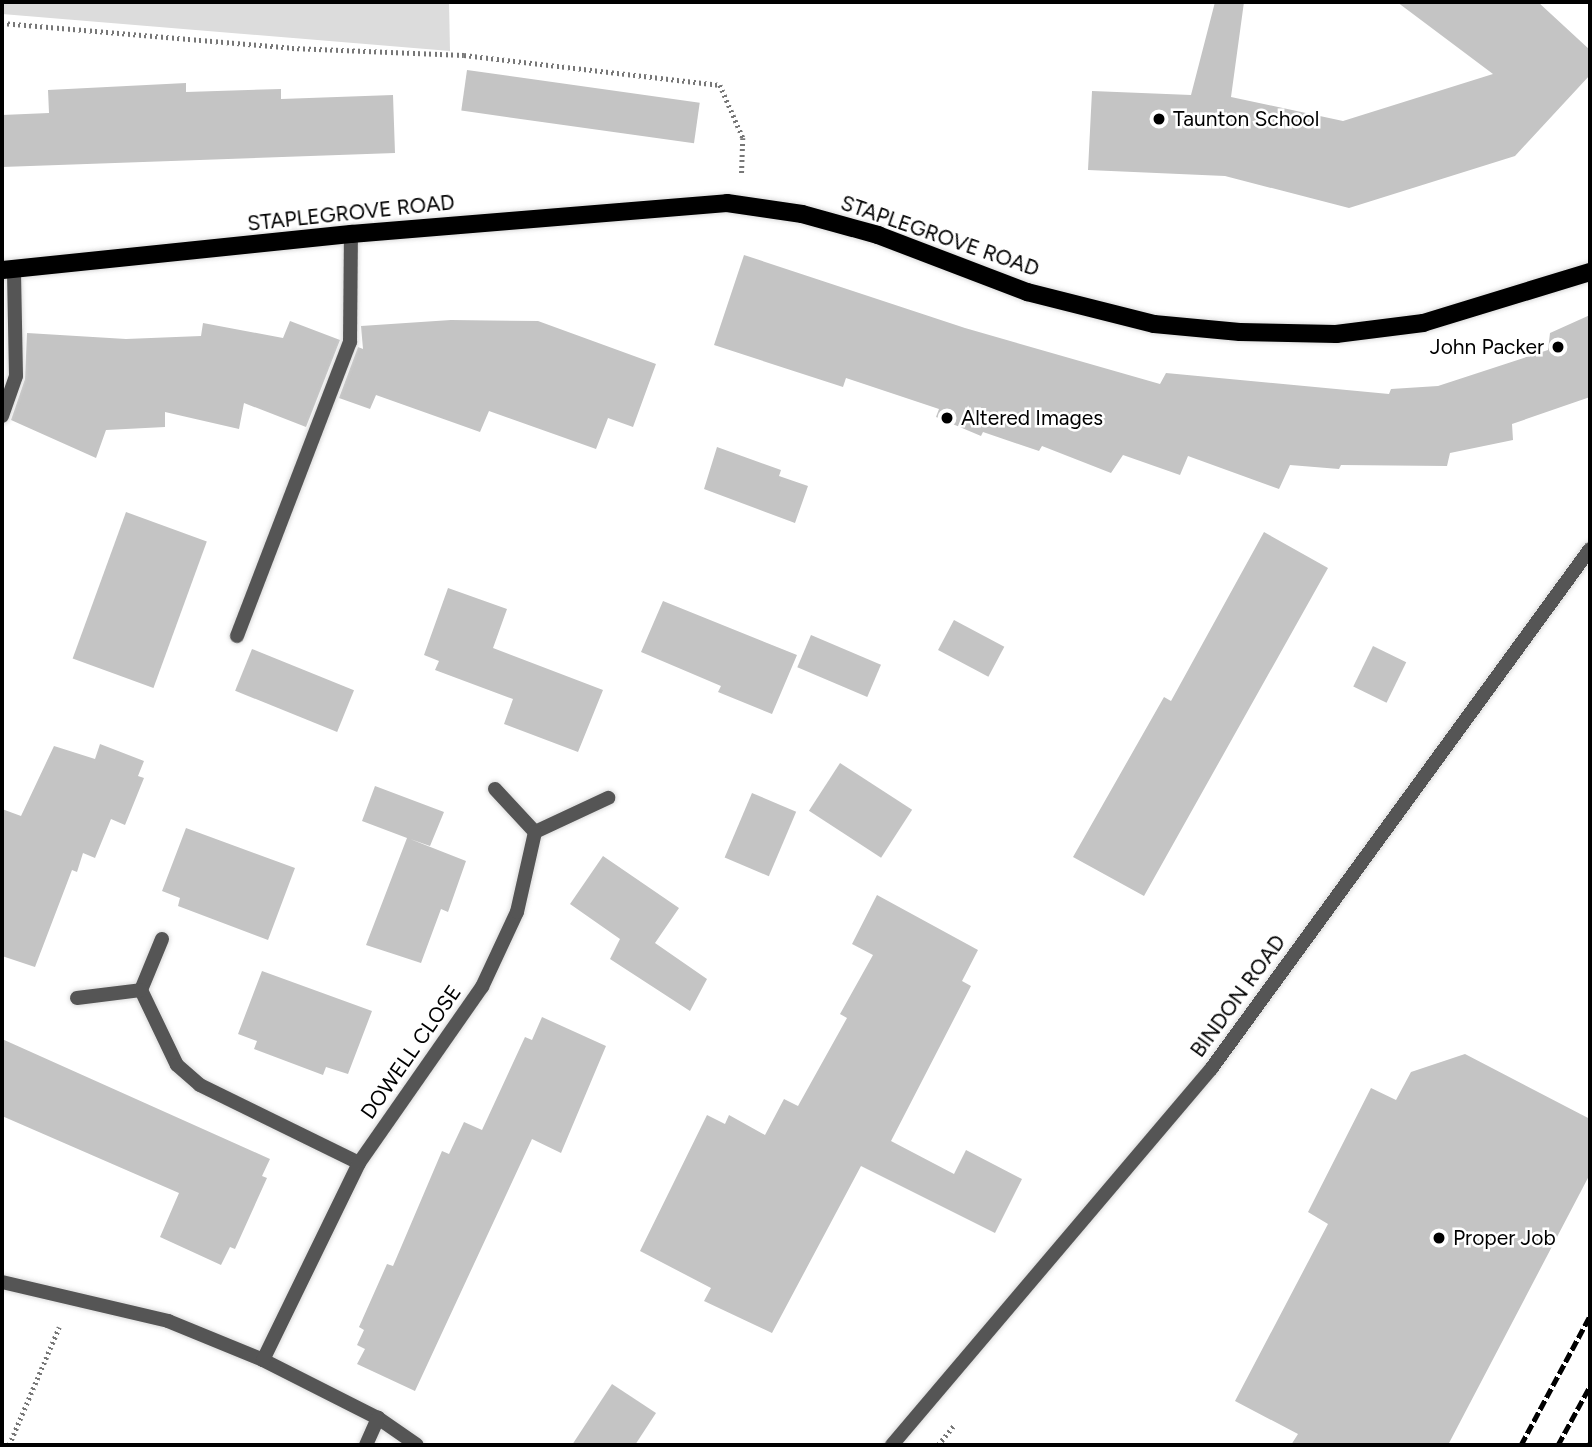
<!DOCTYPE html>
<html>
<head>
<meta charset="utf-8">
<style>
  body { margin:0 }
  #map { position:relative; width:1592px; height:1447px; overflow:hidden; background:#fff; font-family:Figtree,sans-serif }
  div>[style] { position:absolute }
  .green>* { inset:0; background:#dcdcdc }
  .building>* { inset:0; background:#c4c4c4; transform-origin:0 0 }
  .path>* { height:4.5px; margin-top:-2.25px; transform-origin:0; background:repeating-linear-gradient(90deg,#777 0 2px,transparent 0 5.5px) }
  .roads { filter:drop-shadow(0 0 2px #dbdbdb) drop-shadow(0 0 2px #dbdbdb) }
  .service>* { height:14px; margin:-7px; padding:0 7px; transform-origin:7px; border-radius:7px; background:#555 }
  .minor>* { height:14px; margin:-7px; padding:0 7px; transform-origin:7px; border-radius:7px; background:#555 }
  .primary>* { height:18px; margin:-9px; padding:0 9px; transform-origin:9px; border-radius:9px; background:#000 }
  .rail>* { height:5px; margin-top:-2.5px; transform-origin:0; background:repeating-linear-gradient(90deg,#000 0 10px,transparent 0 13.5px) }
  .dots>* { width:19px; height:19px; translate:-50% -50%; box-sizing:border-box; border:4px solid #fff; border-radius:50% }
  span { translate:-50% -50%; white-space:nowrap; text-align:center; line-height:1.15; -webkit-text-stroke:5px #fff; paint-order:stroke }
  .poi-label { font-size:21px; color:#000 }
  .left { translate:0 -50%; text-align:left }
  .right { translate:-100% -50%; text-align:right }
  .street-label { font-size:21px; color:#000 }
  .frame { position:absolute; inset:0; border:4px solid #000; pointer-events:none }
</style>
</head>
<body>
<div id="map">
  <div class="green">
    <i style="clip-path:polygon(2px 2px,449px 2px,450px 51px,2px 14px)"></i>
  </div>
  <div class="building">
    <i style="clip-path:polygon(1215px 2px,1244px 2px,1231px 97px,1343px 121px,1493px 74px,1397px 2px,1538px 2px,1590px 50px,1590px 75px,1515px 156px,1349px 208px,1225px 176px,1088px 170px,1092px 91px,1191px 95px)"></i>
    <i style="left:467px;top:70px;width:235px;height:41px;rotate:8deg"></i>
    <i style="clip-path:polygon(186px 83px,186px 92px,281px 89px,281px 99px,393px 95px,395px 153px,2px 167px,2px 115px,49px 113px,48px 90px)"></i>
    <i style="clip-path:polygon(744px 255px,965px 328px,1160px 384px,1166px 373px,1389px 394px,1391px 389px,1438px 386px,1548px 350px,1550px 333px,1590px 315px,1590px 397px,1512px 424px,1513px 440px,1450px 453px,1447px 466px,1341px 465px,1339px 469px,1290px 465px,1279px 489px,1188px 456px,1180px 475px,1123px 455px,1111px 473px,1042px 446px,1039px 451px,983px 432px,981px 436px,936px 417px,939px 409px,846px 378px,843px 387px,714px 345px)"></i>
    <i style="clip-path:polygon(451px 320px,538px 321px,656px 364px,633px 427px,608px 418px,596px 449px,489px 411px,480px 432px,376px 395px,370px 409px,339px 398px,358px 347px,363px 349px,361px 326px)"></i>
    <i style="clip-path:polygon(290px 321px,340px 340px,306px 427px,244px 403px,239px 429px,165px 412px,165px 427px,106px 430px,96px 458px,11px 420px,25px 379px,27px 333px,126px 339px,201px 336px,203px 323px,283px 338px)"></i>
    <i style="clip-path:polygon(717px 447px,781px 470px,779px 476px,808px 486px,795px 523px,704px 489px)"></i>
    <i style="left:126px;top:512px;width:86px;height:156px;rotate:20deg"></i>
    <i style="clip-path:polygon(1264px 532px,1328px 568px,1144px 896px,1073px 857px,1164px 697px,1171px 701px)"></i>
    <i style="clip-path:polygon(448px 588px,507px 609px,493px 648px,603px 690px,578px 752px,504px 724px,513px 699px,435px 670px,439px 661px,424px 655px)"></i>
    <i style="clip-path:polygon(663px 601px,797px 655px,772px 714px,718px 692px,721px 686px,641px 652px)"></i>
    <i style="left:954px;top:620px;width:57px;height:34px;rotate:28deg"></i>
    <i style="left:811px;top:635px;width:76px;height:35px;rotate:23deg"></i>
    <i style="left:1373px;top:646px;width:37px;height:45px;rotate:26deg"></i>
    <i style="left:252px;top:649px;width:110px;height:45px;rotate:22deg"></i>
    <i style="clip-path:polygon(100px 744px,144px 761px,138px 776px,144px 778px,125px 825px,111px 819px,95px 858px,83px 853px,77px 872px,72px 870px,35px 967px,2px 956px,2px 809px,21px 816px,54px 746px,95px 759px)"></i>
    <i style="left:840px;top:763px;width:86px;height:57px;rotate:33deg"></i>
    <i style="clip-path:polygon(375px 786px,444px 812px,430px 846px,410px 839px,466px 861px,448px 912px,441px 909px,421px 963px,366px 945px,407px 838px,362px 821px)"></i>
    <i style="left:752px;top:793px;width:48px;height:70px;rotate:23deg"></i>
    <i style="clip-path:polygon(186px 828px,295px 868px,268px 940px,178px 906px,180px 898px,162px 891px)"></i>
    <i style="clip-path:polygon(603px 856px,679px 908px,655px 943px,707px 979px,690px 1011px,610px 959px,620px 939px,570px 904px)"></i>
    <i style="clip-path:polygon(877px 895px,978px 950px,962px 981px,971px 986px,891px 1141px,954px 1174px,966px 1150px,1022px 1179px,995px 1233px,861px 1166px,772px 1333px,704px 1301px,711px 1288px,640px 1251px,707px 1115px,725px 1124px,729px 1115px,765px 1135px,784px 1099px,798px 1106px,847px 1018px,840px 1014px,873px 955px,852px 944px)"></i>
    <i style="clip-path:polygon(262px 971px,372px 1011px,348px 1074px,326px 1067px,323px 1075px,254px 1049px,257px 1041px,238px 1034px)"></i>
    <i style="clip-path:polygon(542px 1017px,606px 1046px,561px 1153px,532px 1139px,415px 1391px,357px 1364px,365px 1349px,357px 1345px,364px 1330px,359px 1327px,387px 1264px,393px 1266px,442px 1151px,449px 1154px,464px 1122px,482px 1130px,525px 1037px,532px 1040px)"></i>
    <i style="clip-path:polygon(2px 1039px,270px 1159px,262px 1176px,267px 1178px,235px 1249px,230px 1247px,221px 1265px,160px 1237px,179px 1193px,2px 1116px)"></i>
    <i style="clip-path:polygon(1465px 1054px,1590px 1119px,1590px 1174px,1448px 1445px,1291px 1445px,1298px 1434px,1235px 1401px,1328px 1224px,1308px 1212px,1371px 1088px,1396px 1100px,1411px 1072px)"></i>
    <i style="clip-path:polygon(612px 1384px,656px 1413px,635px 1445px,572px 1445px)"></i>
  </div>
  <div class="path">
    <i style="left:2px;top:23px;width:291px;rotate:4.9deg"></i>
    <i style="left:292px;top:48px;width:172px;rotate:2.3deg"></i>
    <i style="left:464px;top:55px;width:258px;rotate:6.7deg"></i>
    <i style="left:720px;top:85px;width:58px;rotate:66.5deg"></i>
    <i style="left:743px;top:138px;width:36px;rotate:92deg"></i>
    <i style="left:9px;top:1445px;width:128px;rotate:-67deg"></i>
    <i style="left:938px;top:1445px;width:26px;rotate:-51deg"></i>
  </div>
  <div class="roads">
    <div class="service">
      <i style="left:2px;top:416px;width:42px;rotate:-70.7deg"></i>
      <i style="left:16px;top:376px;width:107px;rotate:-91.1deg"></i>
      <i style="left:237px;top:636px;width:315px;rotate:-69deg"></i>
      <i style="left:350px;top:342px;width:108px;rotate:-89.5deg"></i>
    </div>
    <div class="minor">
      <i style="left:495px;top:789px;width:59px;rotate:47.1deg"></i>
      <i style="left:535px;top:832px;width:81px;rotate:-25deg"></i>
      <i style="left:162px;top:939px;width:55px;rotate:112.4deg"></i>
      <i style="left:141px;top:990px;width:83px;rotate:64.4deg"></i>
      <i style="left:177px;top:1065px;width:30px;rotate:41deg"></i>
      <i style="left:200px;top:1085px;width:177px;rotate:26.1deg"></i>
      <i style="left:77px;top:998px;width:64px;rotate:-7.1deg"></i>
      <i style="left:2px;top:1282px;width:171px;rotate:13.2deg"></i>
      <i style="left:168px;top:1321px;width:103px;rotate:22.3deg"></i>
      <i style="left:263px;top:1360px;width:129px;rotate:26.8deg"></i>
      <i style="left:378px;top:1418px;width:47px;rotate:34.7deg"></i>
      <i style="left:263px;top:1360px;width:219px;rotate:-64deg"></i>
      <i style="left:359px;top:1163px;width:215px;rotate:-55.1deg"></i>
      <i style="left:482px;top:987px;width:83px;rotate:-65deg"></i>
      <i style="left:517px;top:912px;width:82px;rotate:-77.3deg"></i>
      <i style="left:366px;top:1445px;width:30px;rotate:-66deg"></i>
      <i style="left:892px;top:1445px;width:493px;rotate:-49.7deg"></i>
      <i style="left:1211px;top:1069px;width:643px;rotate:-53.91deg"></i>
    </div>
    <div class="primary">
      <i style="left:2px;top:270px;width:351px;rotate:-5.9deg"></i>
      <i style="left:351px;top:234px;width:377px;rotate:-4.7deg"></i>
      <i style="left:727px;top:203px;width:76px;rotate:8.3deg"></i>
      <i style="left:802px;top:214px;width:79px;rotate:15.4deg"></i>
      <i style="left:878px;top:235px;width:160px;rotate:20.9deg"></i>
      <i style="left:1027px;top:292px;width:131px;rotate:14.1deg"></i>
      <i style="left:1154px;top:324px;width:86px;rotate:5.3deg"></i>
      <i style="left:1240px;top:332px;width:96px;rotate:1.2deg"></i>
      <i style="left:1336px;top:334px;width:88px;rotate:-7.2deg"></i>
      <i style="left:1423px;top:323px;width:175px;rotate:-17deg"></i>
    </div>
  </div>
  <div class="rail">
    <i style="left:1521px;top:1445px;width:146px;rotate:-61.9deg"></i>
    <i style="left:1558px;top:1445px;width:67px;rotate:-61.5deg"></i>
    <i style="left:1589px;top:1445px;width:2px;rotate:-63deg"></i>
  </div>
  <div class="dots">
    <i style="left:1159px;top:119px;background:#000"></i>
    <i style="left:1558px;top:347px;background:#000"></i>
    <i style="left:947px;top:418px;background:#000"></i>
    <i style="left:1439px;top:1238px;background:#000"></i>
  </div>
  <div class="poi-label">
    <span class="left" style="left:1173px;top:119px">Taunton School</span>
    <span class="right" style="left:1544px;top:347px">John Packer</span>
    <span class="left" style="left:961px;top:418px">Altered Images</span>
    <span class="left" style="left:1453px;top:1238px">Proper Job</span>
  </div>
  <div class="street-label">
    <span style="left:351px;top:213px;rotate:-6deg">STAPLEGROVE ROAD</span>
    <span style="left:940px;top:236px;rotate:19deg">STAPLEGROVE ROAD</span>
    <span style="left:1238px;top:996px;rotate:-54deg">BINDON ROAD</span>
    <span style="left:411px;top:1052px;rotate:-55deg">DOWELL CLOSE</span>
  </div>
  <div class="frame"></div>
</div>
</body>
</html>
